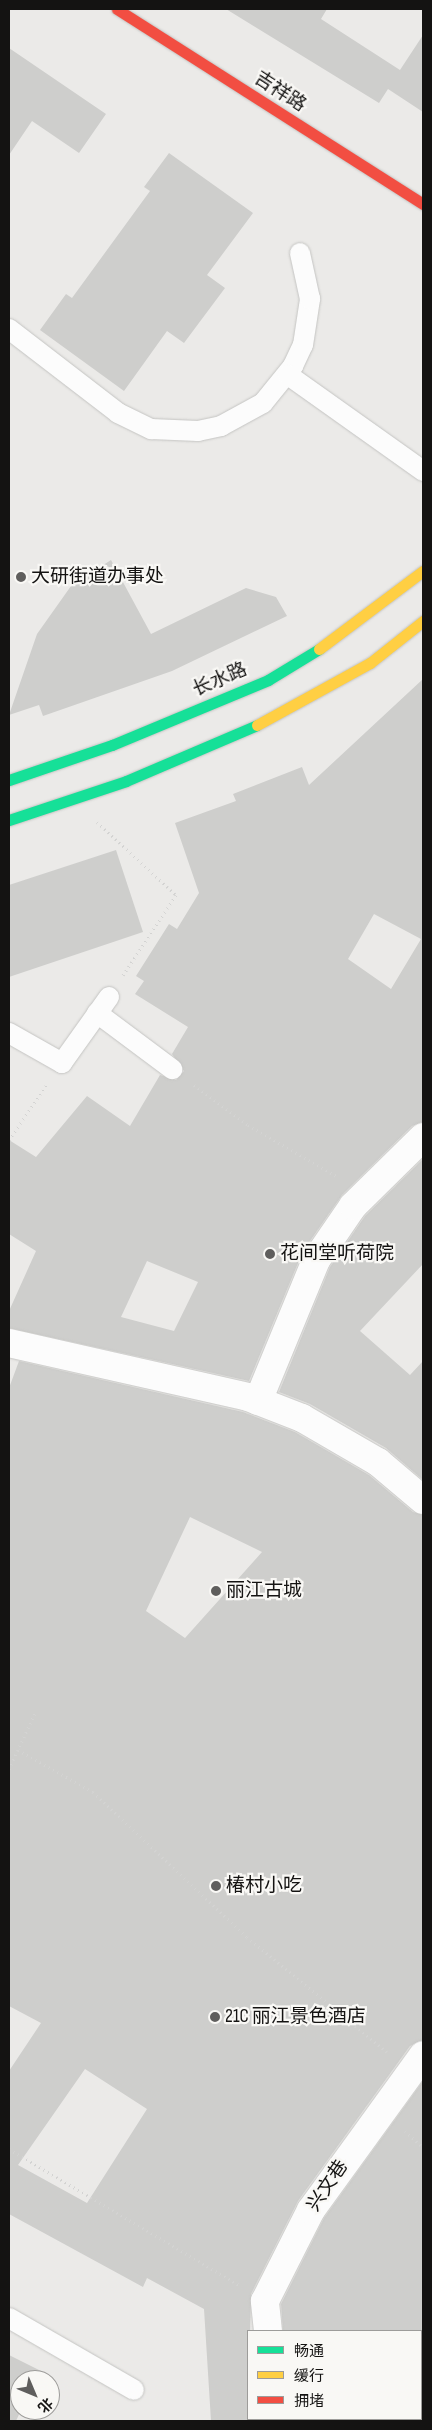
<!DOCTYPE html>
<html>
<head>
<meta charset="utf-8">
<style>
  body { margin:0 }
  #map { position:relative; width:432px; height:2430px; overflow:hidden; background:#ebeae8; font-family:"Sofia Sans Condensed","Noto Sans SC",sans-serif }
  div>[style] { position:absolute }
  .building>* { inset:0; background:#cececc }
  .path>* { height:3px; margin-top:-1.5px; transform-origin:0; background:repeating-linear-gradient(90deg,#d3d3d2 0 1px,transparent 0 5px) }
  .roads { filter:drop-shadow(0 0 1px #c4c4c2) drop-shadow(0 0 1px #c4c4c2) }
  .lane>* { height:20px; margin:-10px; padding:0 10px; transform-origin:10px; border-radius:10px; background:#fcfcfc }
  .street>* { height:28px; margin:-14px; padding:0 14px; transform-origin:14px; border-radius:14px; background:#fcfcfc }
  .fast>* { height:11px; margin:-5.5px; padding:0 5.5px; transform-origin:5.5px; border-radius:5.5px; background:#16e098 }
  .slow>* { height:11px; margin:-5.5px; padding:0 5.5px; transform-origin:5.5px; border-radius:5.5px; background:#ffcf43 }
  .jam>* { height:11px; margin:-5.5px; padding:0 5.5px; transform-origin:5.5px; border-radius:5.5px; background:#f24e42 }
  .dots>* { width:14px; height:14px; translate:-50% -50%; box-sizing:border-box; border:2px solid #f9f8f5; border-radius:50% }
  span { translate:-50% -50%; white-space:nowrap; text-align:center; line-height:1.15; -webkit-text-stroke:4.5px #f9f8f5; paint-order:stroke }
  .street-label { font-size:19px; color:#141312 }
  .poi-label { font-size:19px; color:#141312 }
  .left { translate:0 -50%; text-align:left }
  .frame { position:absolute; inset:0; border:10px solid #141312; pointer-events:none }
  .legend { position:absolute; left:247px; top:2330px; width:175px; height:90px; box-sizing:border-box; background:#f9f8f5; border:1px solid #9d9c9a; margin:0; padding:6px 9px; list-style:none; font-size:15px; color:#141312 }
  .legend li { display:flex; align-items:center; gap:10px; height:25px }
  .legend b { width:25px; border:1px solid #9d9c9a }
  .north { position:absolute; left:10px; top:2370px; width:50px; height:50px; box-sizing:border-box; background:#f9f8f5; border:1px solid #9d9c9a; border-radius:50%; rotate:135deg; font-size:14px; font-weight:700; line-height:20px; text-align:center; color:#141312 }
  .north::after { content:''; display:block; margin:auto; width:18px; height:22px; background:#5f5e5d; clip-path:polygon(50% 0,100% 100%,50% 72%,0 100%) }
</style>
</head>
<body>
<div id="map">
  <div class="building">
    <i style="clip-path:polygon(226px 9px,327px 9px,321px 19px,400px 70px,423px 35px,423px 112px,388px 89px,379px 103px)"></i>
    <i style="clip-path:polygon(9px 48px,106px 114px,79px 153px,32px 121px,9px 155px)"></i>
    <i style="clip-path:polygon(169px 153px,253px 213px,207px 275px,225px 288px,184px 343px,167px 331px,124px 391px,40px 330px,66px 294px,72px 298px,150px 191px,144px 187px)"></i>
    <i style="clip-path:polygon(111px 560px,151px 634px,246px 588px,276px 597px,287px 616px,172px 671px,43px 716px,39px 705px,9px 715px,37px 634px,71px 586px)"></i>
    <i style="clip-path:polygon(evenodd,423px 679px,423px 1122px,412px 1126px,342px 1195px,303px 1251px,249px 1381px,9px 1328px,9px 1311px,36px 1251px,9px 1234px,9px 1140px,36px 1157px,87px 1096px,130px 1126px,160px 1075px,176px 1080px,184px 1071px,172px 1054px,188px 1027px,135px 994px,144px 981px,136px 976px,169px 924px,177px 929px,199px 893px,175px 823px,236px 801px,233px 794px,302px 767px,309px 785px,423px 679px,374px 914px,421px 939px,391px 989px,348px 959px,374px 914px,423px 679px,147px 1261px,198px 1282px,174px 1331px,121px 1317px,147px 1261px)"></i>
    <i style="clip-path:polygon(116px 850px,143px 932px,9px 977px,9px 885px)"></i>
    <i style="clip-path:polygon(423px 1159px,423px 1264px,360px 1331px,410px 1375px,423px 1361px,423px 1480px,386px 1448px,310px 1404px,279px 1392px,330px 1267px,365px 1216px)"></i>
    <i style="clip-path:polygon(evenodd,19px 1361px,243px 1412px,295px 1432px,369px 1475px,413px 1512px,423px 1515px,423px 2040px,410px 2046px,298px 2201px,251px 2294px,248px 2421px,211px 2421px,204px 2309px,147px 2278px,143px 2287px,9px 2214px,9px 2071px,41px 2023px,9px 2006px,9px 1388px,19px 1361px,190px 1517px,262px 1552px,185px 1638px,146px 1611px,190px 1517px,19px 1361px,85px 2069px,147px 2109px,87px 2203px,18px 2165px,85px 2069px)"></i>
    <i style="clip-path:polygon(423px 2081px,423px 2331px,283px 2331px,281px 2304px,324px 2218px)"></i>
    <i style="clip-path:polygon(9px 2355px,41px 2371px,36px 2380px,20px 2380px,21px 2410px,16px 2421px,9px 2421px)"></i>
  </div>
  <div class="path">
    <i style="left:97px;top:822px;width:108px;rotate:42.7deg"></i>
    <i style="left:176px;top:895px;width:96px;rotate:123.5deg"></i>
    <i style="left:194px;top:1085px;width:67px;rotate:36.5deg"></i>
    <i style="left:248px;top:1125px;width:104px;rotate:30deg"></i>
    <i style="left:9px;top:1140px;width:68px;rotate:-55.8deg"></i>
    <i style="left:18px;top:1750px;width:86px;rotate:29.2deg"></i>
    <i style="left:93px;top:1792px;width:212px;rotate:43.3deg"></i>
    <i style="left:247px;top:1937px;width:181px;rotate:39.4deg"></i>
    <i style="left:9px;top:1769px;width:62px;rotate:-65.1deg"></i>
    <i style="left:405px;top:2131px;width:24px;rotate:42deg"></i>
    <i style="left:9px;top:2149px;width:267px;rotate:30.6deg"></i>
  </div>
  <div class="roads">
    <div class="lane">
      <i style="left:9px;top:329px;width:138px;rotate:37.6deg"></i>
      <i style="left:118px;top:413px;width:37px;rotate:26deg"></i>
      <i style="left:151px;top:429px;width:47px;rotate:2.4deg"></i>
      <i style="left:198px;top:431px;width:24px;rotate:-12deg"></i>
      <i style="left:221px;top:426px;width:48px;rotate:-28.7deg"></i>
      <i style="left:263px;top:403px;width:48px;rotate:-51deg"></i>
      <i style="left:293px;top:366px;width:23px;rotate:-65deg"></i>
      <i style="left:303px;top:345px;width:47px;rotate:-81.3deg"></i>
      <i style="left:310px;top:299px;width:47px;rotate:-102.3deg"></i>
      <i style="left:288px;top:375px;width:166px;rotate:35.4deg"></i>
      <i style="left:97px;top:1013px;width:94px;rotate:36.7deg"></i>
      <i style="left:9px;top:1033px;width:61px;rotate:29.5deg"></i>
      <i style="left:62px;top:1063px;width:81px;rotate:-54.5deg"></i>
      <i style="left:9px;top:2318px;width:144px;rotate:29.9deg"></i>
    </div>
    <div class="street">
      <i style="left:9px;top:1343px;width:245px;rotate:12.7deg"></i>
      <i style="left:248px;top:1397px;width:58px;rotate:21.3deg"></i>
      <i style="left:302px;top:1418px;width:88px;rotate:30.1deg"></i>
      <i style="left:378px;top:1462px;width:59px;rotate:40.2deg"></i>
      <i style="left:258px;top:1401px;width:152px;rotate:-67.6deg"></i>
      <i style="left:316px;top:1260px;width:65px;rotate:-55.6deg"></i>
      <i style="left:353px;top:1206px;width:98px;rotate:-44.6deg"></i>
      <i style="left:268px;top:2331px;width:30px;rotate:-96deg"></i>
      <i style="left:265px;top:2301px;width:102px;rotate:-63.2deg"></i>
      <i style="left:311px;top:2210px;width:191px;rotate:-54.1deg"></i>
      <i style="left:277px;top:2419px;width:2px;rotate:90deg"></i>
    </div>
    <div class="fast">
      <i style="left:9px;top:780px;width:109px;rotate:-18.8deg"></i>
      <i style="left:112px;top:745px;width:169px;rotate:-22.6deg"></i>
      <i style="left:268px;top:680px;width:60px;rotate:-31.3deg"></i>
      <i style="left:9px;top:820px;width:123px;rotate:-18.4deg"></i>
      <i style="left:126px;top:781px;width:142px;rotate:-23.1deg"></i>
    </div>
    <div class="slow">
      <i style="left:319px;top:649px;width:130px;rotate:-36.9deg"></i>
      <i style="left:257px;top:725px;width:129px;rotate:-28.8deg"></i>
      <i style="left:370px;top:663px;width:68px;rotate:-38.4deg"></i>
    </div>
    <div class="jam">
      <i style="left:117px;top:9px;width:363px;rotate:32.5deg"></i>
    </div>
  </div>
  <div class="dots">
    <i style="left:21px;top:577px;background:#5f5e5d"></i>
    <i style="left:270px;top:1254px;background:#5f5e5d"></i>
    <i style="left:216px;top:1591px;background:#5f5e5d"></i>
    <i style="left:216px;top:1886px;background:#5f5e5d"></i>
    <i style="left:215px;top:2017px;background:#5f5e5d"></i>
  </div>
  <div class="street-label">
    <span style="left:280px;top:92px;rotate:33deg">吉祥路</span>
    <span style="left:220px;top:680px;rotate:-23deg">长水路</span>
    <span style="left:328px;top:2186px;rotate:-56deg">兴文巷</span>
  </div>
  <div class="poi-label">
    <span class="left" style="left:31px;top:577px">大研街道办事处</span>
    <span class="left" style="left:280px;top:1254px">花间堂听荷院</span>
    <span class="left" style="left:226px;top:1591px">丽江古城</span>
    <span class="left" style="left:226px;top:1886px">椿村小吃</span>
    <span class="left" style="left:225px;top:2017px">21C 丽江景色酒店</span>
  </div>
  <div class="frame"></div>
  <ul class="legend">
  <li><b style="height:6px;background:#16e098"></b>畅通</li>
  <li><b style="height:6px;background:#ffcf43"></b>缓行</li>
  <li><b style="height:6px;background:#f24e42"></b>拥堵</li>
  </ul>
  <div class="north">北</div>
</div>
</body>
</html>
